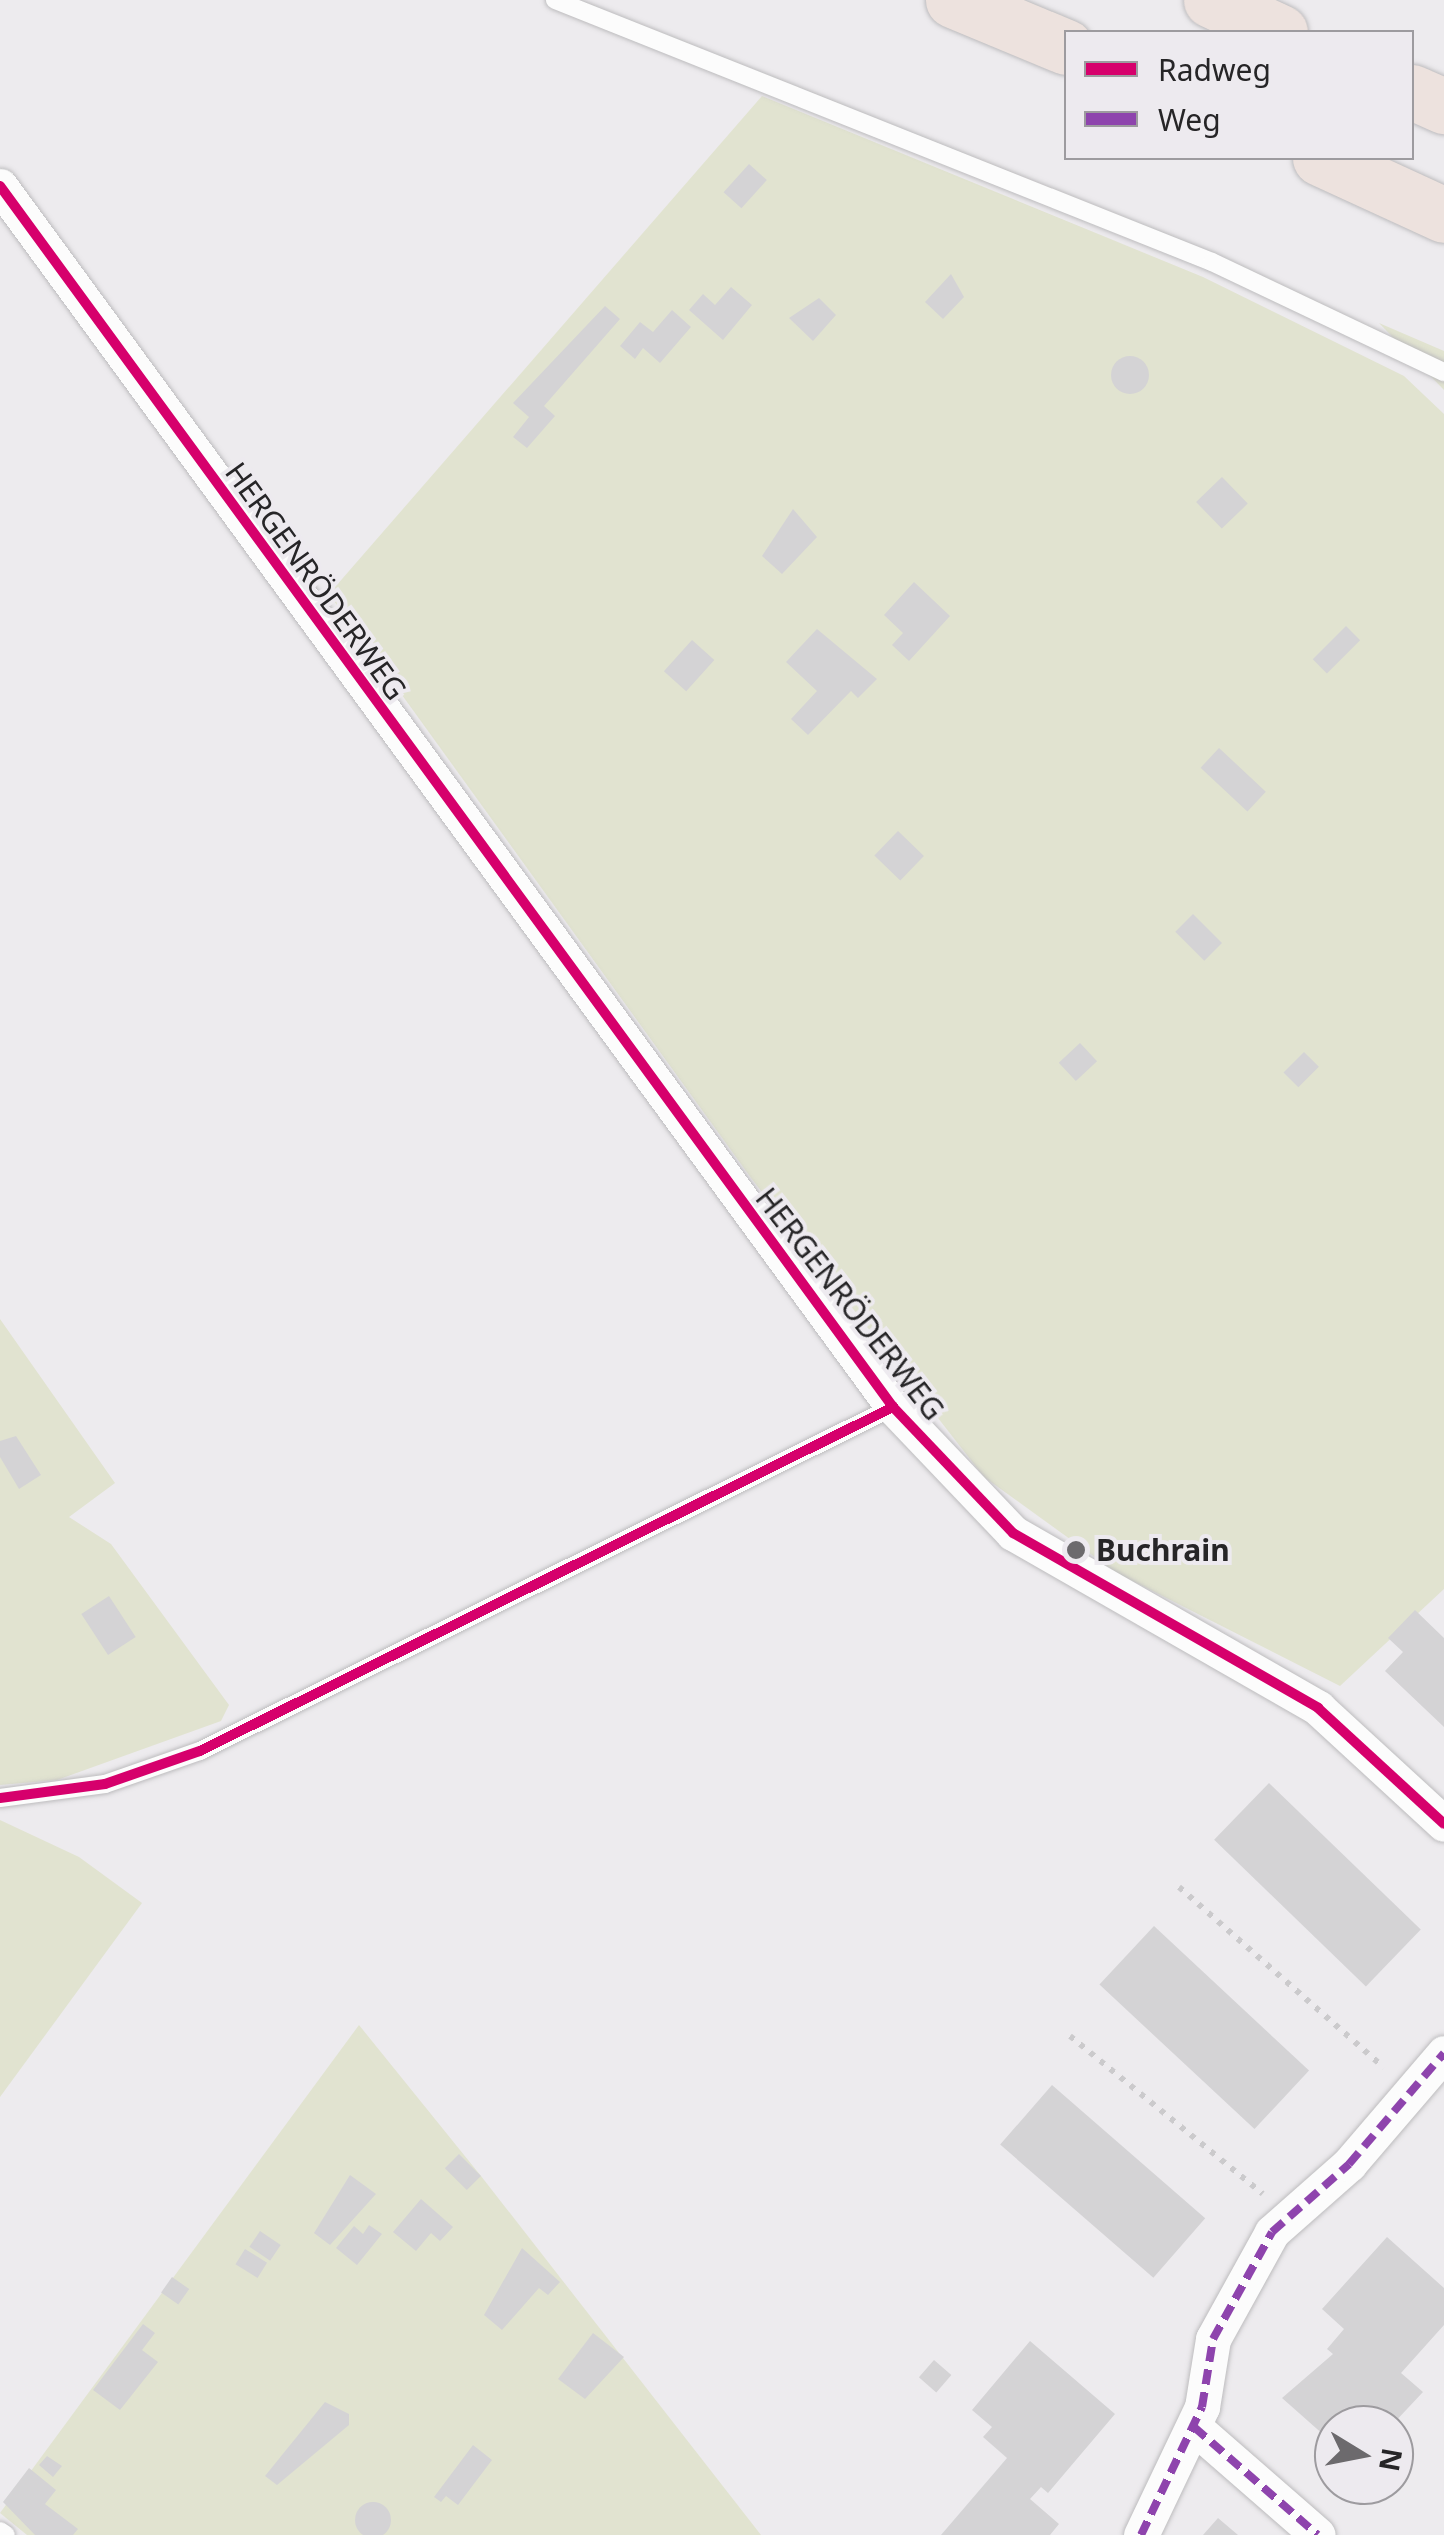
<!DOCTYPE html>
<html>
<head>
<meta charset="utf-8">
<style>
  body { margin:0 }
  #map { position:relative; width:1444px; height:2535px; overflow:hidden; background:#edebee; font-family:"Noto Sans",sans-serif }
  div>[style] { position:absolute }
  .green>* { inset:0; background:#e1e3d0 }
  .building>* { inset:0; background:#d4d3d5; transform-origin:0 0 }
  .round { border-radius:50% }
  .path>* { height:6px; margin-top:-3px; transform-origin:0; background:repeating-linear-gradient(90deg,#cbcacc 0 5px,transparent 0 13px) }
  .roads { filter:drop-shadow(0 0 2px #bdbcbe) drop-shadow(0 0 2px #bdbcbe) }
  .service>* { height:18px; margin:-9px; padding:0 9px; transform-origin:9px; border-radius:9px; background:#fcfcfc }
  .minor>* { height:35px; margin:-17.5px; padding:0 17.5px; transform-origin:17.5px; border-radius:17.5px; background:#fcfcfc }
  .motorway>* { height:55px; margin:-27.5px; padding:0 27.5px; transform-origin:27.5px; border-radius:27.5px; background:#ede2de }
  .quiet>* { height:8px; margin-top:-4px; transform-origin:0; background:repeating-linear-gradient(90deg,#8e44ad 0 15px,transparent 0 23px) }
  .cycleway>* { height:10px; margin:-5px; padding:0 5px; transform-origin:5px; border-radius:5px; background:#d6006c }
  .dots>* { width:28px; height:28px; translate:-50% -50%; box-sizing:border-box; border:5px solid #edeaef; border-radius:50% }
  span { translate:-50% -50%; white-space:nowrap; text-align:center; line-height:1.15; -webkit-text-stroke:8px #edeaef; paint-order:stroke }
  .street-label { font-size:30px; color:#262527 }
  .poi-label { font-size:30px; color:#262527; font-weight:700 }
  .left { translate:0 -50%; text-align:left }
  .legend { position:absolute; left:1064px; top:30px; width:350px; height:130px; box-sizing:border-box; background:#edeaef; border:2px solid #9d9b9f; margin:0; padding:12px 18px; list-style:none; font-size:30px; color:#262527 }
  .legend li { display:flex; align-items:center; gap:20px; height:50px }
  .legend b { width:50px; border:2px solid #9d9b9f }
  .north { position:absolute; left:1314px; top:2405px; width:100px; height:100px; box-sizing:border-box; background:#edeaef; border:2px solid #9d9b9f; border-radius:50%; rotate:100deg; font-size:28px; font-weight:700; line-height:40px; text-align:center; color:#262527 }
  .north::after { content:''; display:block; margin:auto; width:35px; height:45px; background:#6c6a6d; clip-path:polygon(50% 0,100% 100%,50% 72%,0 100%) }
</style>
</head>
<body>
<div id="map">
  <div class="green">
    <i style="clip-path:polygon(762px 96px,1203px 277px,1404px 376px,1444px 414px,1444px 1589px,1340px 1686px,1117px 1573px,984px 1477px,751px 1178px,329px 594px)"></i>
    <i style="clip-path:polygon(1379px 323px,1444px 351px,1444px 390px)"></i>
    <i style="clip-path:polygon(0 1319px,115px 1483px,69px 1517px,111px 1544px,229px 1705px,221px 1721px,57px 1780px,0 1785px)"></i>
    <i style="clip-path:polygon(0 1820px,79px 1857px,142px 1903px,0 2097px)"></i>
    <i style="clip-path:polygon(359px 2025px,481px 2176px,761px 2535px,27px 2535px,0 2513px)"></i>
  </div>
  <div class="building">
    <i style="left:749px;top:164px;width:24px;height:38px;rotate:42deg"></i>
    <i style="clip-path:polygon(951px 274px,964px 297px,943px 319px,925px 302px)"></i>
    <i style="clip-path:polygon(731px 287px,752px 305px,723px 340px,689px 310px,703px 294px,715px 305px)"></i>
    <i style="clip-path:polygon(819px 298px,836px 315px,813px 341px,789px 318px)"></i>
    <i style="clip-path:polygon(605px 306px,620px 319px,544px 406px,555px 416px,527px 448px,513px 437px,529px 417px,513px 403px)"></i>
    <i style="clip-path:polygon(672px 310px,691px 327px,660px 363px,643px 348px,635px 359px,620px 346px,640px 322px,653px 332px)"></i>
    <i class="round" style="left:1111px;top:356px;width:38px;height:38px"></i>
    <i style="left:1222px;top:477px;width:37px;height:36px;rotate:46deg"></i>
    <i style="clip-path:polygon(793px 509px,817px 537px,782px 574px,762px 556px)"></i>
    <i style="clip-path:polygon(914px 582px,950px 616px,909px 661px,892px 645px,903px 633px,884px 615px)"></i>
    <i style="left:1346px;top:626px;width:20px;height:47px;rotate:45deg"></i>
    <i style="clip-path:polygon(817px 629px,877px 679px,858px 698px,851px 691px,808px 735px,791px 719px,817px 691px,786px 662px)"></i>
    <i style="left:692px;top:640px;width:30px;height:42px;rotate:42deg"></i>
    <i style="left:1219px;top:748px;width:64px;height:27px;rotate:43deg"></i>
    <i style="left:898px;top:831px;width:36px;height:34px;rotate:44deg"></i>
    <i style="left:1193px;top:914px;width:41px;height:25px;rotate:45deg"></i>
    <i style="left:1080px;top:1043px;width:25px;height:29px;rotate:47deg"></i>
    <i style="left:1304px;top:1052px;width:21px;height:29px;rotate:45deg"></i>
    <i style="clip-path:polygon(16px 1436px,41px 1475px,19px 1489px,0 1457px,0 1441px)"></i>
    <i style="left:109px;top:1596px;width:49px;height:33px;rotate:57deg"></i>
    <i style="clip-path:polygon(1415px 1610px,1444px 1638px,1444px 1727px,1385px 1671px,1403px 1652px,1388px 1638px)"></i>
    <i style="left:1269px;top:1783px;width:211px;height:79px;rotate:44deg"></i>
    <i style="left:1154px;top:1926px;width:212px;height:80px;rotate:43deg"></i>
    <i style="left:1052px;top:2085px;width:203px;height:79px;rotate:41deg"></i>
    <i style="left:459px;top:2154px;width:31px;height:20px;rotate:45deg"></i>
    <i style="clip-path:polygon(350px 2175px,376px 2194px,330px 2245px,314px 2233px)"></i>
    <i style="clip-path:polygon(421px 2199px,453px 2227px,440px 2241px,431px 2233px,416px 2251px,393px 2232px)"></i>
    <i style="clip-path:polygon(369px 2225px,382px 2234px,357px 2265px,336px 2248px,354px 2226px,363px 2234px)"></i>
    <i style="left:260px;top:2231px;width:25px;height:19px;rotate:34deg"></i>
    <i style="clip-path:polygon(1387px 2237px,1444px 2288px,1444px 2325px,1401px 2373px,1423px 2392px,1392px 2425px,1334px 2425px,1334px 2444px,1282px 2398px,1333px 2354px,1327px 2349px,1344px 2329px,1322px 2309px)"></i>
    <i style="clip-path:polygon(522px 2248px,560px 2282px,548px 2295px,539px 2288px,502px 2330px,484px 2315px)"></i>
    <i style="left:245px;top:2249px;width:26px;height:18px;rotate:32deg"></i>
    <i style="left:172px;top:2277px;width:21px;height:19px;rotate:35deg"></i>
    <i style="clip-path:polygon(143px 2324px,155px 2333px,142px 2350px,158px 2362px,120px 2410px,93px 2390px)"></i>
    <i style="clip-path:polygon(593px 2333px,624px 2357px,585px 2399px,558px 2379px)"></i>
    <i style="clip-path:polygon(1030px 2341px,1115px 2414px,1048px 2493px,1041px 2487px,1030px 2499px,1059px 2524px,1050px 2535px,941px 2535px,1007px 2458px,983px 2437px,992px 2427px,972px 2410px)"></i>
    <i style="left:934px;top:2360px;width:23px;height:23px;rotate:41deg"></i>
    <i style="clip-path:polygon(325px 2402px,349px 2414px,349px 2425px,277px 2485px,265px 2476px)"></i>
    <i style="clip-path:polygon(473px 2445px,492px 2460px,458px 2505px,446px 2496px,441px 2502px,434px 2497px)"></i>
    <i style="clip-path:polygon(47px 2456px,62px 2466px,53px 2477px,39px 2465px)"></i>
    <i style="clip-path:polygon(29px 2468px,56px 2490px,45px 2504px,78px 2529px,73px 2535px,35px 2535px,3px 2502px)"></i>
    <i class="round" style="left:355px;top:2502px;width:36px;height:36px"></i>
    <i style="clip-path:polygon(1218px 2518px,1238px 2535px,1203px 2535px)"></i>
  </div>
  <div class="path">
    <i style="left:1179px;top:1887px;width:273px;rotate:41.4deg"></i>
    <i style="left:1070px;top:2036px;width:249px;rotate:39.3deg"></i>
  </div>
  <div class="roads">
    <div class="service">
      <i style="left:555px;top:0;width:707px;rotate:21.74deg"></i>
      <i style="left:1212px;top:262px;width:257px;rotate:25.4deg"></i>
      <i style="left:0;top:1798px;width:106px;rotate:-7.6deg"></i>
      <i style="left:105px;top:1784px;width:101px;rotate:-19.2deg"></i>
      <i style="left:200px;top:1751px;width:774px;rotate:-26.4deg"></i>
      <i style="left:0;top:2531px;width:7px;rotate:34deg"></i>
    </div>
    <div class="minor">
      <i style="left:0;top:186px;width:1513px;rotate:53.82deg"></i>
      <i style="left:893px;top:1407px;width:174px;rotate:46.4deg"></i>
      <i style="left:1013px;top:1533px;width:352px;rotate:29.8deg"></i>
      <i style="left:1318px;top:1708px;width:171px;rotate:42.6deg"></i>
      <i style="left:1194px;top:2427px;width:164px;rotate:41.1deg"></i>
      <i style="left:1141px;top:2535px;width:142px;rotate:-64.5deg"></i>
      <i style="left:1202px;top:2407px;width:69px;rotate:-80.8deg"></i>
      <i style="left:1213px;top:2339px;width:122px;rotate:-61.1deg"></i>
      <i style="left:1272px;top:2232px;width:103px;rotate:-41.4deg"></i>
      <i style="left:1349px;top:2164px;width:146px;rotate:-49.4deg"></i>
    </div>
    <div class="motorway">
      <i style="left:953px;top:0;width:122px;rotate:22.6deg"></i>
      <i style="left:1211px;top:0;width:76px;rotate:24.9deg"></i>
      <i style="left:1412px;top:92px;width:35px;rotate:24deg"></i>
      <i style="left:1320px;top:158px;width:136px;rotate:24.7deg"></i>
    </div>
  </div>
  <div class="quiet">
    <i style="left:1194px;top:2427px;width:164px;rotate:41.1deg"></i>
    <i style="left:1141px;top:2535px;width:142px;rotate:-64.5deg"></i>
    <i style="left:1202px;top:2407px;width:69px;rotate:-80.8deg"></i>
    <i style="left:1213px;top:2339px;width:122px;rotate:-61.1deg"></i>
    <i style="left:1272px;top:2232px;width:103px;rotate:-41.4deg"></i>
    <i style="left:1349px;top:2164px;width:146px;rotate:-49.4deg"></i>
  </div>
  <div class="cycleway">
    <i style="left:0;top:186px;width:1513px;rotate:53.82deg"></i>
    <i style="left:893px;top:1407px;width:174px;rotate:46.4deg"></i>
    <i style="left:1013px;top:1533px;width:352px;rotate:29.8deg"></i>
    <i style="left:1318px;top:1708px;width:171px;rotate:42.6deg"></i>
    <i style="left:0;top:1798px;width:106px;rotate:-7.6deg"></i>
    <i style="left:105px;top:1784px;width:101px;rotate:-19.2deg"></i>
    <i style="left:200px;top:1751px;width:774px;rotate:-26.4deg"></i>
  </div>
  <div class="dots">
    <i style="left:1076px;top:1550px;background:#6c6a6d"></i>
  </div>
  <div class="street-label">
    <span style="left:316px;top:581px;rotate:54deg">HERGENRÖDERWEG</span>
    <span style="left:850px;top:1304px;rotate:52deg">HERGENRÖDERWEG</span>
  </div>
  <div class="poi-label">
    <span class="left" style="left:1096px;top:1550px">Buchrain</span>
  </div>
  <ul class="legend">
  <li><b style="height:12px;background:#d6006c"></b>Radweg</li>
  <li><b style="height:12px;background:#8e44ad"></b>Weg</li>
  </ul>
  <div class="north">N</div>
</div>
</body>
</html>
